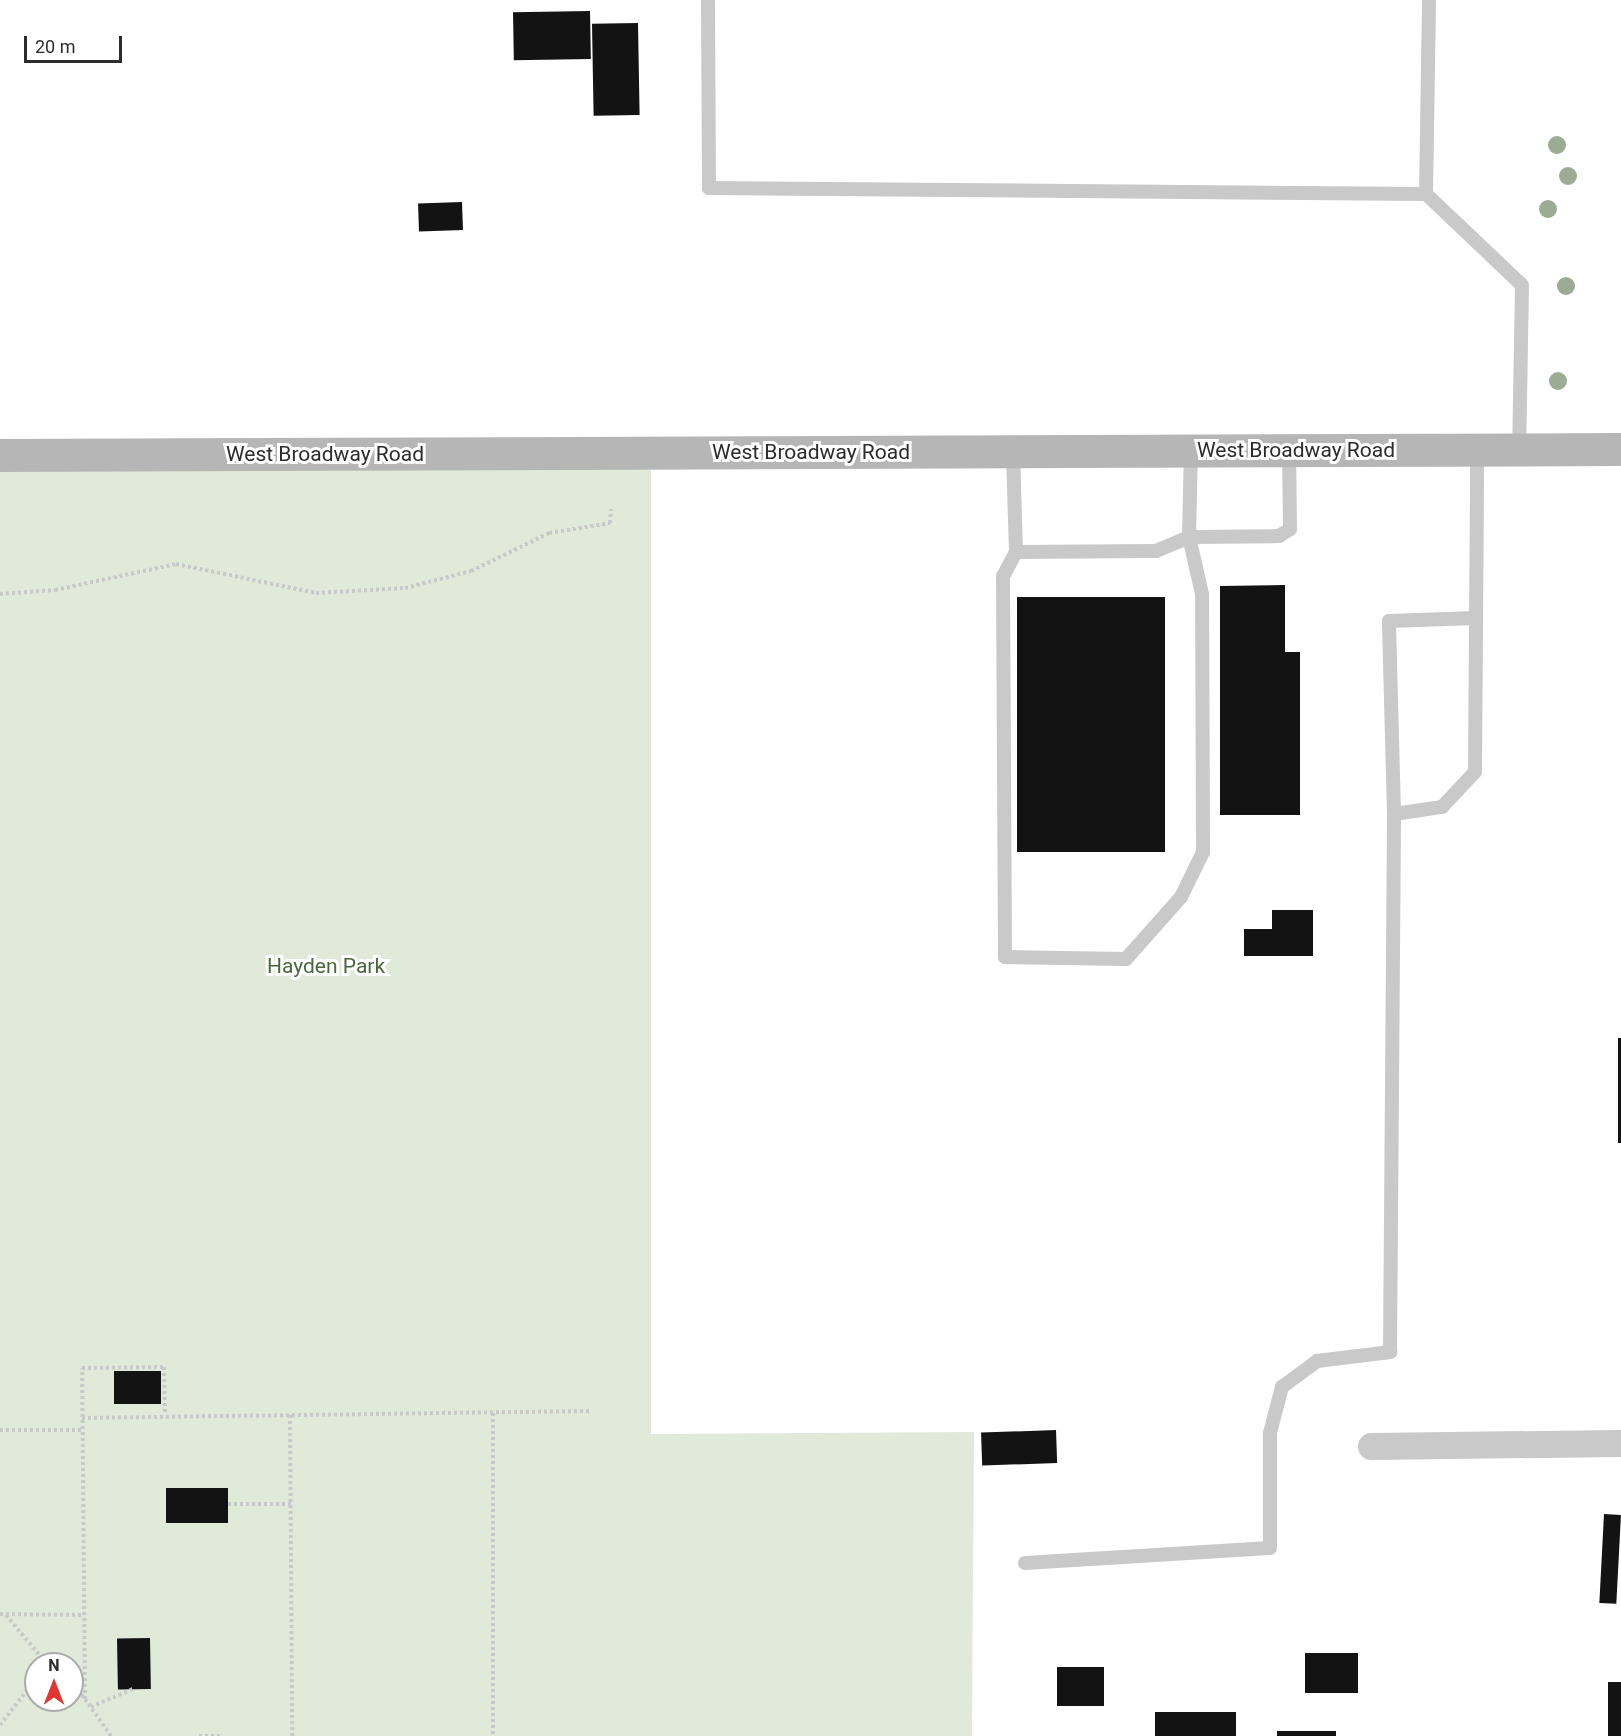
<!DOCTYPE html>
<html>
<head>
<meta charset="utf-8">
<style>
  body { margin:0 }
  #map { position:relative; width:1621px; height:1736px; overflow:hidden; background:#fff; font-family:Roboto,sans-serif }
  div>[style] { position:absolute }
  .green>* { inset:0; background:#e1ead9 }
  .building>* { inset:0; background:#131313; transform-origin:0 0 }
  .path>* { height:4px; margin-top:-2px; transform-origin:0; background:repeating-linear-gradient(90deg,#c9c9c9 0 3px,transparent 0 6px) }
  .service>* { height:14px; margin:-7px; padding:0 7px; transform-origin:7px; border-radius:7px; background:#c9c9c9 }
  .minor>* { height:27px; margin:-13.5px; padding:0 13.5px; transform-origin:13.5px; border-radius:13.5px; background:#c9c9c9 }
  .secondary>* { height:33px; margin:-16.5px; padding:0 16.5px; transform-origin:16.5px; border-radius:16.5px; background:#b6b6b6 }
  .trees>* { width:18px; height:18px; margin:-9px; border-radius:50%; background:#9cab93 }
  span { translate:-50% -50%; white-space:nowrap; text-align:center; line-height:1.15; -webkit-text-stroke:6px #fff; paint-order:stroke }
  .street-label { font-size:21px; color:#2c2c2c }
  .park-label { font-size:21px; color:#4b663b }
  .north { position:absolute; left:24px; top:1652px; width:60px; height:60px; box-sizing:border-box; background:#fff; border:2px solid #ababab; border-radius:50%; rotate:0deg; font-size:16px; font-weight:700; line-height:24px; text-align:center; color:#2c2c2c }
  .north::after { content:''; display:block; margin:auto; width:21px; height:27px; background:#e03531; clip-path:polygon(50% 0,100% 100%,50% 72%,0 100%) }
  .scale { position:absolute; left:24px; top:36px; width:98px; height:27px; box-sizing:border-box; border:3px solid #2c2c2c; border-top:0; padding-left:8px; font-size:18px; line-height:21px; white-space:nowrap; color:#2c2c2c; -webkit-text-stroke:4px #fff; paint-order:stroke }
</style>
</head>
<body>
<div id="map">
  <div class="green">
    <i style="clip-path:polygon(evenodd,651px 452px,651px 1434px,974px 1432px,972px 1736px,0 1736px,0 458px,651px 452px,36px 1664px,72px 1664px,72px 1700px,36px 1700px,36px 1664px)"></i>
  </div>
  <div class="building">
    <i style="left:590px;top:11px;width:48px;height:77px;rotate:89deg"></i>
    <i style="left:638px;top:23px;width:92px;height:46px;rotate:89deg"></i>
    <i style="left:462px;top:202px;width:28px;height:44px;rotate:88deg"></i>
    <i style="clip-path:polygon(1285px 585px,1285px 652px,1300px 652px,1300px 815px,1220px 815px,1220px 586px)"></i>
    <i style="left:1017px;top:597px;width:148px;height:255px"></i>
    <i style="clip-path:polygon(1272px 910px,1313px 910px,1313px 956px,1244px 956px,1244px 929px,1272px 929px)"></i>
    <i style="left:1618px;top:1038px;width:3px;height:105px"></i>
    <i style="left:114px;top:1371px;width:47px;height:33px"></i>
    <i style="left:1056px;top:1430px;width:33px;height:75px;rotate:88deg"></i>
    <i style="left:166px;top:1488px;width:62px;height:35px"></i>
    <i style="left:1604px;top:1514px;width:17px;height:89px;rotate:3deg"></i>
    <i style="left:150px;top:1638px;width:51px;height:33px;rotate:89deg"></i>
    <i style="left:1358px;top:1653px;width:40px;height:53px;rotate:90deg"></i>
    <i style="left:1057px;top:1667px;width:47px;height:39px"></i>
    <i style="left:1608px;top:1682px;width:13px;height:54px"></i>
    <i style="left:1155px;top:1712px;width:81px;height:24px"></i>
    <i style="left:1277px;top:1731px;width:59px;height:5px"></i>
  </div>
  <div class="path">
    <i style="left:0;top:594px;width:55px;rotate:-4.2deg"></i>
    <i style="left:55px;top:590px;width:124px;rotate:-12.1deg"></i>
    <i style="left:176px;top:564px;width:143px;rotate:11.7deg"></i>
    <i style="left:316px;top:593px;width:89px;rotate:-3.2deg"></i>
    <i style="left:405px;top:588px;width:68px;rotate:-14.4deg"></i>
    <i style="left:471px;top:571px;width:87px;rotate:-26deg"></i>
    <i style="left:549px;top:533px;width:62px;rotate:-9.3deg"></i>
    <i style="left:610px;top:523px;width:14px;rotate:-86deg"></i>
    <i style="left:493px;top:1413px;width:323px;rotate:90deg"></i>
    <i style="left:290px;top:1415px;width:321px;rotate:89.6deg"></i>
    <i style="left:82px;top:1418px;width:508px;rotate:-0.79deg"></i>
    <i style="left:0;top:1430px;width:82px"></i>
    <i style="left:228px;top:1504px;width:63px"></i>
    <i style="left:0;top:1614px;width:83px;rotate:0.7deg"></i>
    <i style="left:6px;top:1615px;width:64px;rotate:50.1deg"></i>
    <i style="left:72px;top:1687px;width:17px;rotate:40deg"></i>
    <i style="left:91px;top:1707px;width:46px;rotate:-23.2deg"></i>
    <i style="left:0;top:1725px;width:58px;rotate:-52deg"></i>
    <i style="left:111px;top:1736px;width:45px;rotate:-125.1deg"></i>
    <i style="left:85px;top:1699px;width:331px;rotate:-90.5deg"></i>
    <i style="left:82px;top:1368px;width:82px;rotate:-0.7deg"></i>
    <i style="left:164px;top:1367px;width:48px;rotate:88.8deg"></i>
    <i style="left:199px;top:1736px;width:24px"></i>
  </div>
  <div class="service">
    <i style="left:708px;top:0;width:188px;rotate:89.7deg"></i>
    <i style="left:709px;top:188px;width:717px;rotate:0.48deg"></i>
    <i style="left:1426px;top:194px;width:132px;rotate:43.5deg"></i>
    <i style="left:1522px;top:285px;width:164px;rotate:91deg"></i>
    <i style="left:1426px;top:194px;width:194px;rotate:-89.1deg"></i>
    <i style="left:1013px;top:451px;width:101px;rotate:88.3deg"></i>
    <i style="left:1016px;top:552px;width:27px;rotate:118deg"></i>
    <i style="left:1003px;top:576px;width:381px;rotate:89.7deg"></i>
    <i style="left:1005px;top:957px;width:121px;rotate:0.9deg"></i>
    <i style="left:1126px;top:959px;width:83px;rotate:-48.4deg"></i>
    <i style="left:1181px;top:897px;width:50px;rotate:-63.9deg"></i>
    <i style="left:1203px;top:852px;width:258px;rotate:-90.2deg"></i>
    <i style="left:1202px;top:594px;width:58px;rotate:-102.8deg"></i>
    <i style="left:1189px;top:537px;width:87px;rotate:-88.7deg"></i>
    <i style="left:1016px;top:552px;width:140px;rotate:-0.4deg"></i>
    <i style="left:1156px;top:551px;width:36px;rotate:-23deg"></i>
    <i style="left:1189px;top:537px;width:90px;rotate:-0.6deg"></i>
    <i style="left:1279px;top:536px;width:13px;rotate:-32deg"></i>
    <i style="left:1290px;top:529px;width:79px;rotate:-90.7deg"></i>
    <i style="left:1394px;top:814px;width:193px;rotate:-91.5deg"></i>
    <i style="left:1389px;top:621px;width:87px;rotate:-2deg"></i>
    <i style="left:1025px;top:1563px;width:245px;rotate:-3.5deg"></i>
    <i style="left:1270px;top:1548px;width:115px;rotate:-90deg"></i>
    <i style="left:1270px;top:1433px;width:48px;rotate:-75.4deg"></i>
    <i style="left:1282px;top:1387px;width:44px;rotate:-36.6deg"></i>
    <i style="left:1317px;top:1361px;width:74px;rotate:-7deg"></i>
    <i style="left:1390px;top:1352px;width:538px;rotate:-89.57deg"></i>
    <i style="left:1394px;top:814px;width:49px;rotate:-8.3deg"></i>
    <i style="left:1442px;top:807px;width:48px;rotate:-46.7deg"></i>
    <i style="left:1475px;top:772px;width:323px;rotate:-89.6deg"></i>
  </div>
  <div class="minor">
    <i style="left:1371px;top:1446px;width:250px;rotate:-0.7deg"></i>
  </div>
  <div class="secondary">
    <i style="left:0;top:455px;width:1621px;rotate:-0.21deg"></i>
  </div>
  <div class="trees">
    <i style="left:1557px;top:145px"></i>
    <i style="left:1568px;top:176px"></i>
    <i style="left:1548px;top:209px"></i>
    <i style="left:1566px;top:286px"></i>
    <i style="left:1558px;top:381px"></i>
  </div>
  <div class="street-label">
    <span style="left:1296px;top:450px">West Broadway Road</span>
    <span style="left:811px;top:452px">West Broadway Road</span>
    <span style="left:325px;top:454px">West Broadway Road</span>
  </div>
  <div class="park-label">
    <span style="left:326px;top:966px">Hayden Park</span>
  </div>
  <div class="north">N</div>
  <div class="scale">20 m</div>
</div>
</body>
</html>
